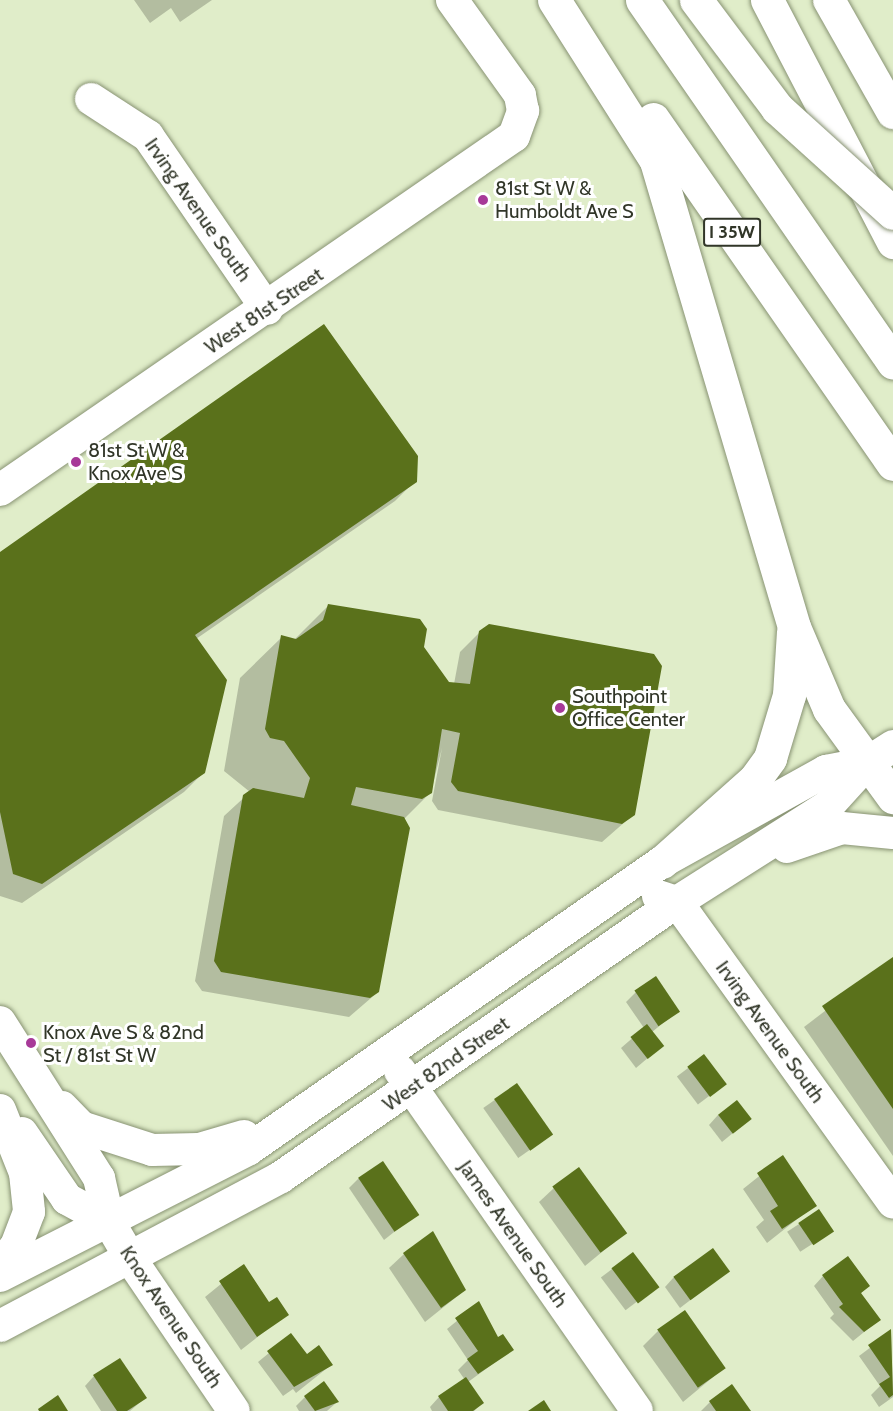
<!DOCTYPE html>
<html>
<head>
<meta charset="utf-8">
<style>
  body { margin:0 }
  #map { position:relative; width:893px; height:1411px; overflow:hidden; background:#e0edc9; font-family:Cabin,sans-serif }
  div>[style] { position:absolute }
  .shadow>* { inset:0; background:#0003; transform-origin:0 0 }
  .building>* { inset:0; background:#5a711b; transform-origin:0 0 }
  .roads { filter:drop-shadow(0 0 2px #889373) drop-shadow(0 0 2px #889373) }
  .minor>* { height:32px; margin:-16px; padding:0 16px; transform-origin:16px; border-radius:16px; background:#fff }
  .highway>* { height:33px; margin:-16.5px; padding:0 16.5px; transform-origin:16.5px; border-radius:16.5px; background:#fff }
  .bridges { filter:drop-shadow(0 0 2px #889373) drop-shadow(0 0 2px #889373) }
  .highway-bridge>* { height:33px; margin:-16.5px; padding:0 16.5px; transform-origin:16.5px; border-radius:16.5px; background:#fff }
  .dots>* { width:16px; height:16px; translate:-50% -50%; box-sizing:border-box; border:3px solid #fff; border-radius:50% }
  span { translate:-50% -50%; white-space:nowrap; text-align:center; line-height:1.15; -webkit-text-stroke:6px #fff; paint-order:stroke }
  .shield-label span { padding:2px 4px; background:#fff; border:2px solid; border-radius:4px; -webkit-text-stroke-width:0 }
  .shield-label { font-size:18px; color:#313628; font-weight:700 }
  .poi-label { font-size:20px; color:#313628 }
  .left { translate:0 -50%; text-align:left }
  .street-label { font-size:20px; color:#313628 }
</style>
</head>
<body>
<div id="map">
  <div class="shadow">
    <i style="clip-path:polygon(134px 0,212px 0,180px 22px,171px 8px,150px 23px)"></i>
    <i style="clip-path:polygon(415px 481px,395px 501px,196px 639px,204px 772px,184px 792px,22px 903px,0 896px,0 554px)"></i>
    <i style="clip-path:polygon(328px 606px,422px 647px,448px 684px,454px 684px,460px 652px,480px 632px,634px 814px,602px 842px,438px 810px,432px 801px,442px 748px,431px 792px,404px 819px,378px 992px,349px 1017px,202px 991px,195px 981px,224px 816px,250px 792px,224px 771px,240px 678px,282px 637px,294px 640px)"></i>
    <i style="clip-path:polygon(893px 959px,893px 1156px,804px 1027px)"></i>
    <i style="clip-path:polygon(636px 992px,678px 1011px,652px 1032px,662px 1046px,636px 1068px,621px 1048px,644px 1028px,626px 1002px)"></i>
    <i style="left:704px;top:1056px;width:35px;height:34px;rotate:53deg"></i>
    <i style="left:516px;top:1085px;width:61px;height:40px;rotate:55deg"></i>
    <i style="clip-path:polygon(718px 1115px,750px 1119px,722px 1142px,709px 1125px)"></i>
    <i style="clip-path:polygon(783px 1157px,815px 1205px,767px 1243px,756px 1227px,764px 1220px,743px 1189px)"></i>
    <i style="clip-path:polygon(359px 1178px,417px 1214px,384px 1240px,349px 1188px)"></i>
    <i style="clip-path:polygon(554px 1188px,625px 1233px,585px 1266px,539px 1202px)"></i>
    <i style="left:819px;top:1211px;width:24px;height:38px;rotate:57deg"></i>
    <i style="clip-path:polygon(404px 1254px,465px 1290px,425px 1322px,389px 1268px)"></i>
    <i style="left:632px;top:1254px;width:41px;height:39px;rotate:53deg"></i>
    <i style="clip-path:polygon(243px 1266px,269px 1304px,287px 1314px,241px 1350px,205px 1297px)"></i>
    <i style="clip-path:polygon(728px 1271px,680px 1308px,665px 1287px,674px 1277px)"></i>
    <i style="clip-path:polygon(823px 1276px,868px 1286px,860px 1294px,879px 1320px,853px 1341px,830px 1318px,834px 1314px,814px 1286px)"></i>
    <i style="clip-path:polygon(479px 1303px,498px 1339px,512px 1350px,468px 1382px,482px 1403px,474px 1411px,432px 1411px,430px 1407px,439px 1397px,465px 1380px,458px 1370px,468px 1360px,447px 1329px)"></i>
    <i style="clip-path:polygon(658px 1331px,724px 1368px,683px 1402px,643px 1346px)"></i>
    <i style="clip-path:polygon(891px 1332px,893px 1397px,879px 1407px,871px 1395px,880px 1386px,859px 1356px)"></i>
    <i style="clip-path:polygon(291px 1335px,307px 1356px,331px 1365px,296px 1393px,293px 1389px,283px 1396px,258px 1362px)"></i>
    <i style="clip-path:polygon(94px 1376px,145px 1398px,130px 1411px,101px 1411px,85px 1386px)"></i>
    <i style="clip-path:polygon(731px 1386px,749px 1411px,701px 1411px,710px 1402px)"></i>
    <i style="clip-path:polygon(305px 1397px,337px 1402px,327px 1411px,299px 1411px,296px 1406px)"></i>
  </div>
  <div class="building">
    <i style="clip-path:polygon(324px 324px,418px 456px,417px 482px,195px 635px,227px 680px,205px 773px,42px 884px,13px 874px,0 812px,0 552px)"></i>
    <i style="clip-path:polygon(328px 604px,420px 619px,427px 629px,424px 647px,449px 682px,470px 684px,479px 631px,489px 624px,654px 654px,662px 666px,635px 815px,622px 824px,458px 791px,451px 782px,460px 733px,442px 729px,432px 793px,422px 799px,356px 787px,351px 805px,404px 817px,410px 828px,379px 992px,370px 998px,221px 972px,214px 961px,243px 795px,253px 788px,304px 798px,310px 778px,284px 741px,270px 738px,265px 729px,281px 635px,296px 639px,323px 620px)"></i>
    <i style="clip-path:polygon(893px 957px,893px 1109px,822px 1006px)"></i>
    <i style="left:656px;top:976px;width:43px;height:26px;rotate:56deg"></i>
    <i style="left:647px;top:1024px;width:28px;height:21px;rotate:52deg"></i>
    <i style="left:704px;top:1054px;width:38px;height:21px;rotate:53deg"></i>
    <i style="left:517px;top:1083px;width:63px;height:28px;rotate:55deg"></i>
    <i style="left:737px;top:1100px;width:24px;height:24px;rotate:52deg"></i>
    <i style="clip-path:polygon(783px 1155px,817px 1206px,782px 1229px,770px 1211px,778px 1206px,757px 1173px)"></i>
    <i style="left:383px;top:1161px;width:65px;height:30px;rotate:56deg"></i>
    <i style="left:579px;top:1167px;width:82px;height:33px;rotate:54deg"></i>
    <i style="left:819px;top:1209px;width:27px;height:25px;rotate:56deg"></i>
    <i style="clip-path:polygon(433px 1231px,466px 1290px,441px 1308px,403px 1253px)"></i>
    <i style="left:713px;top:1248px;width:29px;height:49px;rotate:54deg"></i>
    <i style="left:633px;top:1252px;width:44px;height:27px;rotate:53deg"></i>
    <i style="clip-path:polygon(848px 1256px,870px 1286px,861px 1293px,881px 1320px,864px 1332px,839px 1307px,843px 1304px,822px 1275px)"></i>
    <i style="clip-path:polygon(244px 1264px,269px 1302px,277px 1297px,289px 1315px,257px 1337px,219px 1281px)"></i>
    <i style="clip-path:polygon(479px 1301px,498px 1337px,503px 1334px,514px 1350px,478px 1374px,467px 1359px,478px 1351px,455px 1318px)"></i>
    <i style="left:685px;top:1310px;width:71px;height:34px;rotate:55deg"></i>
    <i style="clip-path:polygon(891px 1329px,893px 1395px,889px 1398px,879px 1384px,890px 1377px,868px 1345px)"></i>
    <i style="clip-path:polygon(291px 1333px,307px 1354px,319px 1345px,333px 1365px,294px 1387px,267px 1351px)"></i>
    <i style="clip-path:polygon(120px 1358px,147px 1398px,127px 1411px,117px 1411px,93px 1375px)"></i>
    <i style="clip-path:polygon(466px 1377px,484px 1403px,473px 1411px,448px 1411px,438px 1396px)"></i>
    <i style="clip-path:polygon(324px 1381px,339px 1402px,315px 1411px,304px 1396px)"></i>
    <i style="clip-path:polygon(732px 1384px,751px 1411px,716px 1411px,709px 1401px)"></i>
    <i style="clip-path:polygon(58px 1395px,68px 1411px,39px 1411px,38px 1409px)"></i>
    <i style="clip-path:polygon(544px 1400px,551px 1411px,528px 1411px)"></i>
  </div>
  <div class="roads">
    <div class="minor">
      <i style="left:829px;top:0;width:130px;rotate:60.5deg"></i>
      <i style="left:91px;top:99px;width:68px;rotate:33deg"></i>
      <i style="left:148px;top:136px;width:210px;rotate:55.5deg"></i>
      <i style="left:0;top:490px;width:624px;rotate:-34.56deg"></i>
      <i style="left:514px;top:136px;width:27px;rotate:-70deg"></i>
      <i style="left:523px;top:111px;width:16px;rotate:-101deg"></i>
      <i style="left:520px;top:95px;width:117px;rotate:-125.6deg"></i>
      <i style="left:787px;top:847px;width:58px;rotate:-19.1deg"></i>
      <i style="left:842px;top:828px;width:51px;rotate:5.6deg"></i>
      <i style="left:658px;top:896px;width:20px;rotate:18deg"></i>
      <i style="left:677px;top:902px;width:370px;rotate:54.3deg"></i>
      <i style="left:0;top:1022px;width:185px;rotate:57.6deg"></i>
      <i style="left:99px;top:1178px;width:45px;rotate:77.2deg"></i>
      <i style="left:109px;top:1222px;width:45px;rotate:59.5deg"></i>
      <i style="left:132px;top:1261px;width:181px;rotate:55.8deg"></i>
      <i style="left:400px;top:1071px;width:414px;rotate:55.1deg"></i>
      <i style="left:62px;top:1107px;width:28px;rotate:46deg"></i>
      <i style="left:81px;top:1127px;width:75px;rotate:17.9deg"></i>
      <i style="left:152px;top:1150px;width:47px;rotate:-1.2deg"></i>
      <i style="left:199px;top:1149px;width:47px;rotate:-16.1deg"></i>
      <i style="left:0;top:1110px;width:68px;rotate:68.4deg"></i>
      <i style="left:25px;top:1173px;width:39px;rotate:84deg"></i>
      <i style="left:29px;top:1212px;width:36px;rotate:111deg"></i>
      <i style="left:16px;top:1246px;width:25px;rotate:130deg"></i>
      <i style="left:22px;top:1133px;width:80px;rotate:55.7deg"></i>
      <i style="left:67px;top:1199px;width:48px;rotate:28.7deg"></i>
      <i style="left:0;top:1276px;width:280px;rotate:-27deg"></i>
      <i style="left:249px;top:1149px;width:503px;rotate:-34.8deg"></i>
      <i style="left:662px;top:862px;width:188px;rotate:-29deg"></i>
      <i style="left:826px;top:771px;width:42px;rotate:-11deg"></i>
      <i style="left:0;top:1326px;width:318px;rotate:-27.9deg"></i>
      <i style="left:281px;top:1177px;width:482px;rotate:-34.8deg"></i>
      <i style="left:677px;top:902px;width:179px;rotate:-32.4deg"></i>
      <i style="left:828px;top:806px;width:58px;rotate:-47.8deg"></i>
      <i style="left:867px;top:763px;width:31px;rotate:-33deg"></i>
    </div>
    <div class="highway">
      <i style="left:554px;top:0;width:191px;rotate:57.6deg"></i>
      <i style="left:656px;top:161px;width:486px;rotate:73.5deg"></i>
      <i style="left:794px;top:627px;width:89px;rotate:66.9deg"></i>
      <i style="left:829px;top:709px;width:109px;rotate:54deg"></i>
      <i style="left:642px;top:0;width:441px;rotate:55.3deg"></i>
      <i style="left:767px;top:0;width:273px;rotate:62.5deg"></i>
      <i style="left:653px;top:119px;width:420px;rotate:55.2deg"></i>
      <i style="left:662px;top:862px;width:125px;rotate:-41.7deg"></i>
      <i style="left:755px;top:779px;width:26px;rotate:-54deg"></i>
      <i style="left:770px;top:758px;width:66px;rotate:-73.2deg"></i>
      <i style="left:789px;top:695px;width:63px;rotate:-86.4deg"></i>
    </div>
  </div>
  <div class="bridges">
    <div class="highway-bridge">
      <i style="left:696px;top:0;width:135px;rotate:53.1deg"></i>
      <i style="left:777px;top:108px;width:156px;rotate:42.2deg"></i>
    </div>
  </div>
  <div class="dots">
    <i style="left:483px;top:200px;background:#a73998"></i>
    <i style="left:76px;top:462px;background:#a73998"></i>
    <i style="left:560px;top:708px;background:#a73998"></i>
    <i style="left:31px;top:1043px;background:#a73998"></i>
  </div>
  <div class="shield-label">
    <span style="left:732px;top:232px">I 35W</span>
  </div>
  <div class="poi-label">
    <span class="left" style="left:495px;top:200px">81st St W &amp;<br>Humboldt Ave S</span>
    <span class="left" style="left:88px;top:462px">81st St W &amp;<br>Knox Ave S</span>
    <span class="left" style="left:572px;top:708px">Southpoint<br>Office Center</span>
    <span class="left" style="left:43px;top:1044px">Knox Ave S &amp; 82nd<br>St / 81st St W</span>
  </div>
  <div class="street-label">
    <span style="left:198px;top:210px;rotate:55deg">Irving Avenue South</span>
    <span style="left:264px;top:311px;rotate:-34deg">West 81st Street</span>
    <span style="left:770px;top:1032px;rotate:54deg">Irving Avenue South</span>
    <span style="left:446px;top:1064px;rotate:-35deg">West 82nd Street</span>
    <span style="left:513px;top:1234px;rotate:55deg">James Avenue South</span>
    <span style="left:171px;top:1317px;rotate:56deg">Knox Avenue South</span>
  </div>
</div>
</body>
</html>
